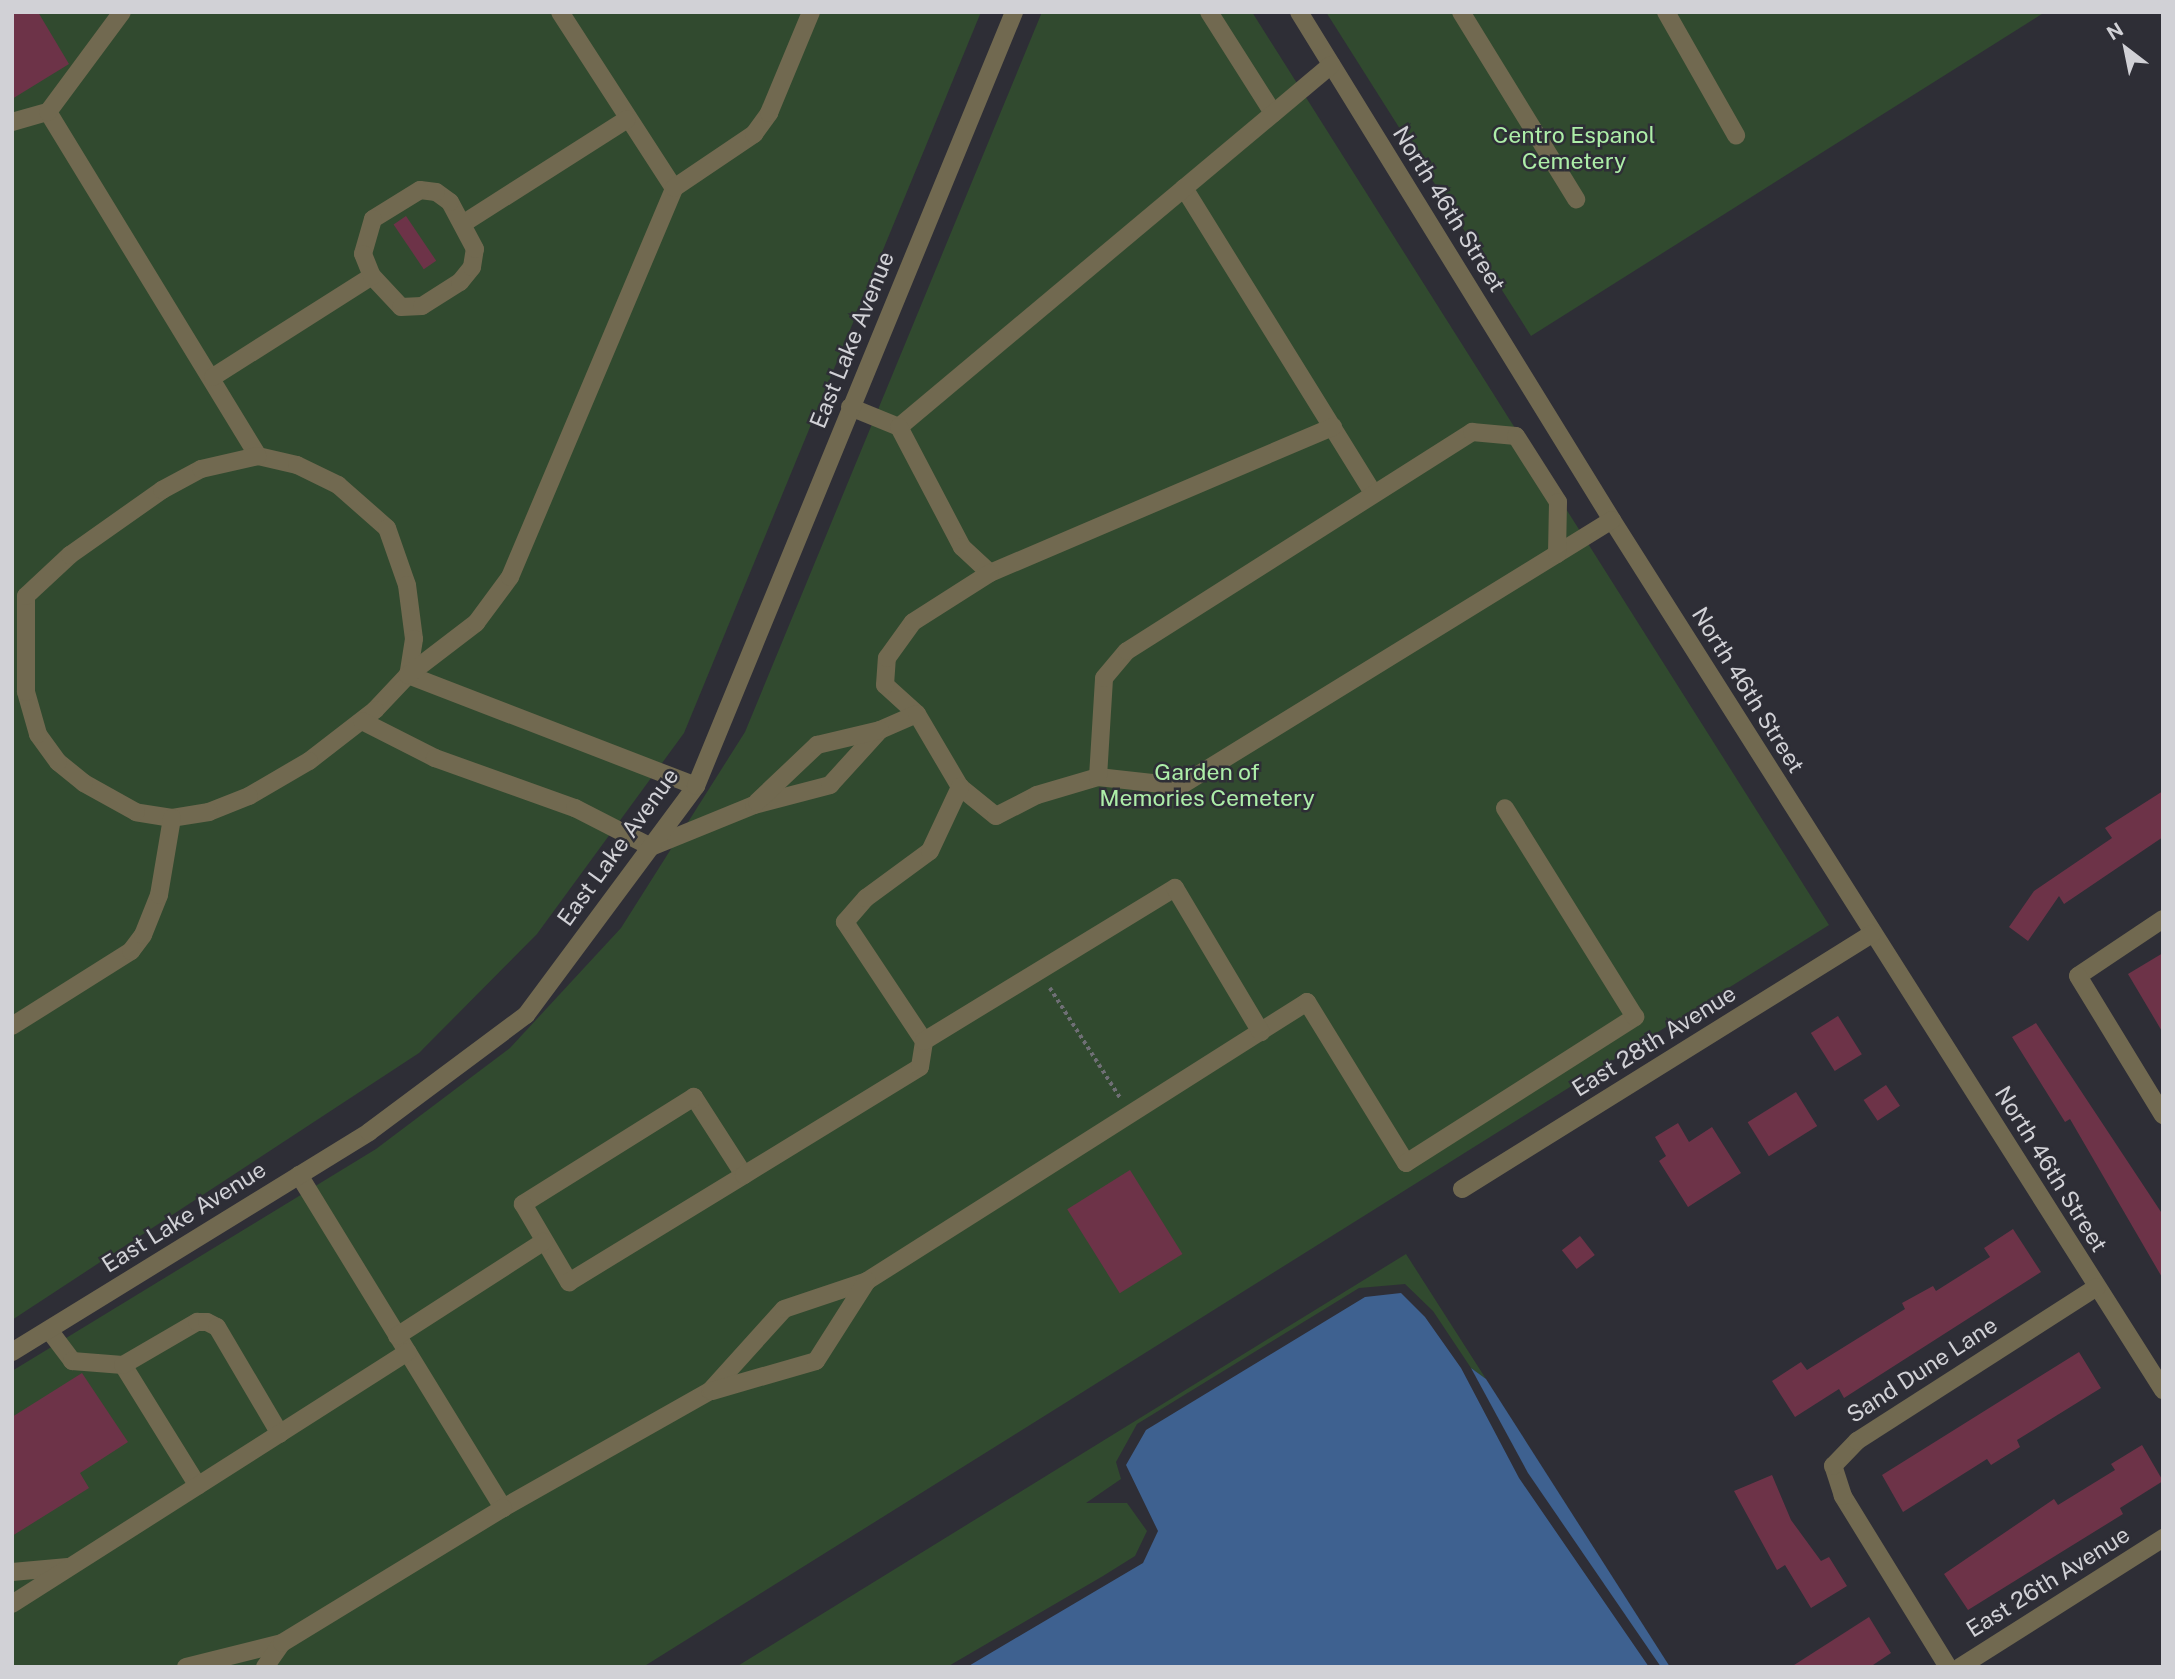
<!DOCTYPE html>
<html>
<head>
<meta charset="utf-8">
<style>
  body { margin:0 }
  #map { position:relative; width:2175px; height:1679px; overflow:hidden; background:#2e2e36; font-family:"Public Sans",sans-serif }
  div>[style] { position:absolute }
  .green>* { inset:0; background:#314a2f }
  .water>* { inset:0; background:#3e6190 }
  .building>* { inset:0; background:#6d3348; transform-origin:0 0 }
  .path>* { height:3.5px; margin-top:-1.75px; transform-origin:0; background:repeating-linear-gradient(90deg,#6f6f75 0 3.5px,transparent 0 7px) }
  .minor>* { height:18px; margin:-9px; padding:0 9px; transform-origin:9px; border-radius:9px; background:#716950 }
  span { translate:-50% -50%; white-space:nowrap; text-align:center; line-height:1.15; -webkit-text-stroke:5px #2e2e36; paint-order:stroke }
  .park-label { font-size:23px; color:#adeea8 }
  .street-label { font-size:23px; color:#d1d1d6 }
  .frame { position:absolute; inset:0; border:14px solid #d1d1d6; pointer-events:none }
  .north { position:absolute; left:2091px; top:14px; width:70px; height:70px; -webkit-text-stroke:5px #2e2e36; paint-order:stroke; rotate:328deg; font-size:19px; font-weight:700; line-height:28px; text-align:center; color:#d1d1d6 }
  .north::after { content:''; display:block; margin:auto; width:24px; height:32px; background:#d1d1d6; clip-path:polygon(50% 0,100% 100%,50% 72%,0 100%) }
</style>
</head>
<body>
<div id="map">
  <div class="green">
    <i style="clip-path:polygon(12px 12px,981px 12px,684px 733px,537px 934px,419px 1053px,12px 1320px)"></i>
    <i style="clip-path:polygon(1042px 12px,1252px 12px,1829px 925px,643px 1667px,12px 1667px,12px 1371px,376px 1149px,510px 1048px,621px 928px,745px 732px)"></i>
    <i style="clip-path:polygon(1326px 12px,2045px 12px,1531px 336px)"></i>
    <i style="clip-path:polygon(1406px 1254px,1486px 1379px,1471px 1368px,1433px 1311px,1405px 1284px,1359px 1288px,1137px 1424px,1116px 1462px,1121px 1479px,1086px 1503px,1127px 1503px,1147px 1531px,1135px 1556px,1103px 1576px,947px 1667px,736px 1667px)"></i>
  </div>
  <div class="water">
    <i style="clip-path:polygon(1401px 1293px,1425px 1317px,1461px 1368px,1519px 1478px,1649px 1667px,967px 1667px,1143px 1563px,1158px 1531px,1126px 1465px,1146px 1430px,1365px 1297px)"></i>
    <i style="clip-path:polygon(1471px 1368px,1486px 1379px,1670px 1667px,1661px 1667px,1528px 1473px)"></i>
  </div>
  <div class="building">
    <i style="clip-path:polygon(12px 12px,38px 12px,69px 64px,12px 99px)"></i>
    <i style="left:406px;top:216px;width:54px;height:15px;rotate:56deg"></i>
    <i style="clip-path:polygon(2163px 791px,2163px 837px,2064px 904px,2059px 896px,2028px 941px,2009px 927px,2034px 891px,2112px 838px,2105px 828px)"></i>
    <i style="clip-path:polygon(2163px 953px,2163px 1033px,2128px 974px)"></i>
    <i style="left:1838px;top:1016px;width:45px;height:32px;rotate:58deg"></i>
    <i style="clip-path:polygon(2036px 1023px,2163px 1215px,2163px 1279px,2070px 1119px,2065px 1122px,2012px 1037px)"></i>
    <i style="left:1886px;top:1085px;width:25px;height:27px;rotate:56deg"></i>
    <i style="left:1796px;top:1092px;width:40px;height:57px;rotate:58deg"></i>
    <i style="clip-path:polygon(1678px 1123px,1689px 1142px,1712px 1127px,1741px 1173px,1688px 1207px,1659px 1161px,1666px 1156px,1655px 1137px)"></i>
    <i style="left:1130px;top:1170px;width:99px;height:74px;rotate:58deg"></i>
    <i style="clip-path:polygon(2013px 1229px,2041px 1272px,1844px 1398px,1839px 1389px,1795px 1417px,1772px 1381px,1801px 1362px,1807px 1370px,1905px 1309px,1902px 1303px,1933px 1286px,1936px 1291px,1990px 1257px,1984px 1248px)"></i>
    <i style="left:1580px;top:1236px;width:24px;height:23px;rotate:52deg"></i>
    <i style="clip-path:polygon(2079px 1352px,2101px 1388px,2017px 1440px,2020px 1447px,1991px 1465px,1987px 1459px,1903px 1512px,1882px 1475px)"></i>
    <i style="clip-path:polygon(82px 1373px,128px 1442px,80px 1473px,89px 1488px,12px 1536px,12px 1417px)"></i>
    <i style="clip-path:polygon(2142px 1445px,2163px 1481px,2120px 1508px,2123px 1514px,1968px 1610px,1944px 1574px,2054px 1499px,2058px 1505px,2115px 1470px,2111px 1464px)"></i>
    <i style="clip-path:polygon(1772px 1475px,1791px 1520px,1821px 1561px,1829px 1557px,1847px 1586px,1811px 1608px,1785px 1565px,1777px 1570px,1734px 1491px)"></i>
    <i style="clip-path:polygon(1869px 1617px,1891px 1653px,1870px 1667px,1791px 1667px)"></i>
  </div>
  <div class="path">
    <i style="left:1050px;top:988px;width:132px;rotate:57.4deg"></i>
  </div>
  <div class="minor">
    <i style="left:560px;top:12px;width:210px;rotate:57.1deg"></i>
    <i style="left:1209px;top:12px;width:120px;rotate:57.6deg"></i>
    <i style="left:1299px;top:12px;width:597px;rotate:58.36deg"></i>
    <i style="left:1612px;top:520px;width:1030px;rotate:57.65deg"></i>
    <i style="left:1461px;top:12px;width:220px;rotate:58.4deg"></i>
    <i style="left:1666px;top:12px;width:142px;rotate:60.4deg"></i>
    <i style="left:48px;top:112px;width:403px;rotate:58.6deg"></i>
    <i style="left:12px;top:122px;width:37px;rotate:-16deg"></i>
    <i style="left:48px;top:112px;width:124px;rotate:-53.5deg"></i>
    <i style="left:1184px;top:188px;width:360px;rotate:58.2deg"></i>
    <i style="left:464px;top:223px;width:193px;rotate:-32.5deg"></i>
    <i style="left:213px;top:377px;width:188px;rotate:-32.4deg"></i>
    <i style="left:372px;top:276px;width:42px;rotate:46.9deg"></i>
    <i style="left:401px;top:307px;width:21px;rotate:-3deg"></i>
    <i style="left:422px;top:306px;width:45px;rotate:-32.3deg"></i>
    <i style="left:460px;top:282px;width:19px;rotate:-51deg"></i>
    <i style="left:472px;top:267px;width:18px;rotate:-81deg"></i>
    <i style="left:475px;top:249px;width:53px;rotate:-118deg"></i>
    <i style="left:450px;top:202px;width:17px;rotate:-144deg"></i>
    <i style="left:436px;top:192px;width:16px;rotate:-173deg"></i>
    <i style="left:420px;top:190px;width:55px;rotate:148.3deg"></i>
    <i style="left:373px;top:219px;width:36px;rotate:106deg"></i>
    <i style="left:363px;top:254px;width:24px;rotate:68deg"></i>
    <i style="left:850px;top:407px;width:53px;rotate:22.2deg"></i>
    <i style="left:899px;top:427px;width:564px;rotate:-39.96deg"></i>
    <i style="left:899px;top:427px;width:136px;rotate:62.3deg"></i>
    <i style="left:962px;top:547px;width:38px;rotate:43deg"></i>
    <i style="left:990px;top:573px;width:373px;rotate:-23.1deg"></i>
    <i style="left:258px;top:456px;width:40px;rotate:13deg"></i>
    <i style="left:297px;top:465px;width:46px;rotate:26deg"></i>
    <i style="left:338px;top:485px;width:65px;rotate:41.3deg"></i>
    <i style="left:387px;top:528px;width:60px;rotate:70.7deg"></i>
    <i style="left:407px;top:585px;width:54px;rotate:82.6deg"></i>
    <i style="left:414px;top:639px;width:36px;rotate:99deg"></i>
    <i style="left:408px;top:675px;width:48px;rotate:133.3deg"></i>
    <i style="left:375px;top:710px;width:83px;rotate:142.3deg"></i>
    <i style="left:309px;top:761px;width:69px;rotate:149.7deg"></i>
    <i style="left:249px;top:796px;width:43px;rotate:158.2deg"></i>
    <i style="left:209px;top:812px;width:37px;rotate:171deg"></i>
    <i style="left:172px;top:818px;width:36px;rotate:-171deg"></i>
    <i style="left:136px;top:812px;width:60px;rotate:-150.9deg"></i>
    <i style="left:84px;top:783px;width:33px;rotate:-141deg"></i>
    <i style="left:58px;top:762px;width:34px;rotate:-126deg"></i>
    <i style="left:38px;top:734px;width:44px;rotate:-105.9deg"></i>
    <i style="left:26px;top:692px;width:96px;rotate:-90deg"></i>
    <i style="left:26px;top:596px;width:60px;rotate:-43deg"></i>
    <i style="left:70px;top:555px;width:113px;rotate:-35.2deg"></i>
    <i style="left:162px;top:490px;width:44px;rotate:-28.3deg"></i>
    <i style="left:201px;top:469px;width:58px;rotate:-12.8deg"></i>
    <i style="left:917px;top:714px;width:43px;rotate:-137.8deg"></i>
    <i style="left:885px;top:685px;width:27px;rotate:-86deg"></i>
    <i style="left:887px;top:658px;width:44px;rotate:-54.2deg"></i>
    <i style="left:913px;top:622px;width:91px;rotate:-32.5deg"></i>
    <i style="left:362px;top:721px;width:82px;rotate:26.9deg"></i>
    <i style="left:435px;top:758px;width:149px;rotate:19.7deg"></i>
    <i style="left:575px;top:808px;width:85px;rotate:27.2deg"></i>
    <i style="left:651px;top:847px;width:111px;rotate:-22.2deg"></i>
    <i style="left:754px;top:805px;width:79px;rotate:-14.7deg"></i>
    <i style="left:830px;top:785px;width:74px;rotate:-47.7deg"></i>
    <i style="left:880px;top:730px;width:40px;rotate:-23.4deg"></i>
    <i style="left:917px;top:714px;width:85px;rotate:59.5deg"></i>
    <i style="left:960px;top:787px;width:46px;rotate:38.9deg"></i>
    <i style="left:996px;top:816px;width:46px;rotate:-27.1deg"></i>
    <i style="left:1037px;top:795px;width:64px;rotate:-16.4deg"></i>
    <i style="left:1098px;top:777px;width:82px;rotate:6.3deg"></i>
    <i style="left:1180px;top:786px;width:507px;rotate:-31.62deg"></i>
    <i style="left:1098px;top:777px;width:99px;rotate:-86.5deg"></i>
    <i style="left:1104px;top:678px;width:35px;rotate:-50deg"></i>
    <i style="left:1127px;top:651px;width:409px;rotate:-32.4deg"></i>
    <i style="left:1472px;top:432px;width:44px;rotate:5.2deg"></i>
    <i style="left:1516px;top:436px;width:78px;rotate:57.5deg"></i>
    <i style="left:1558px;top:502px;width:52px;rotate:91.1deg"></i>
    <i style="left:696px;top:786px;width:309px;rotate:-158.9deg"></i>
    <i style="left:408px;top:675px;width:86px;rotate:-37.4deg"></i>
    <i style="left:476px;top:623px;width:57px;rotate:-53.5deg"></i>
    <i style="left:510px;top:577px;width:422px;rotate:-67.1deg"></i>
    <i style="left:674px;top:188px;width:97px;rotate:-34deg"></i>
    <i style="left:754px;top:134px;width:26px;rotate:-54deg"></i>
    <i style="left:769px;top:113px;width:109px;rotate:-67.4deg"></i>
    <i style="left:757px;top:802px;width:83px;rotate:-43.5deg"></i>
    <i style="left:817px;top:745px;width:65px;rotate:-13.4deg"></i>
    <i style="left:2163px;top:919px;width:102px;rotate:146.2deg"></i>
    <i style="left:2078px;top:976px;width:163px;rotate:58.6deg"></i>
    <i style="left:12px;top:1026px;width:141px;rotate:-32.2deg"></i>
    <i style="left:131px;top:951px;width:20px;rotate:-53deg"></i>
    <i style="left:143px;top:935px;width:43px;rotate:-68.2deg"></i>
    <i style="left:159px;top:895px;width:78px;rotate:-80.4deg"></i>
    <i style="left:924px;top:1041px;width:143px;rotate:-123.6deg"></i>
    <i style="left:845px;top:922px;width:32px;rotate:-49deg"></i>
    <i style="left:866px;top:898px;width:79px;rotate:-36.3deg"></i>
    <i style="left:930px;top:851px;width:71px;rotate:-64.9deg"></i>
    <i style="left:299px;top:1175px;width:391px;rotate:58.5deg"></i>
    <i style="left:503px;top:1508px;width:238px;rotate:-29.5deg"></i>
    <i style="left:710px;top:1391px;width:110px;rotate:-47.9deg"></i>
    <i style="left:784px;top:1309px;width:88px;rotate:-18.6deg"></i>
    <i style="left:867px;top:1281px;width:521px;rotate:-32.38deg"></i>
    <i style="left:1307px;top:1002px;width:189px;rotate:58.4deg"></i>
    <i style="left:1406px;top:1163px;width:272px;rotate:-32.5deg"></i>
    <i style="left:1635px;top:1017px;width:246px;rotate:-121.9deg"></i>
    <i style="left:744px;top:1175px;width:93px;rotate:-122.7deg"></i>
    <i style="left:694px;top:1097px;width:202px;rotate:148deg"></i>
    <i style="left:523px;top:1204px;width:91px;rotate:59.5deg"></i>
    <i style="left:569px;top:1282px;width:205px;rotate:-31.4deg"></i>
    <i style="left:744px;top:1175px;width:206px;rotate:-31.5deg"></i>
    <i style="left:920px;top:1067px;width:26px;rotate:-81deg"></i>
    <i style="left:924px;top:1041px;width:294px;rotate:-31.4deg"></i>
    <i style="left:1175px;top:888px;width:168px;rotate:59.2deg"></i>
    <i style="left:1462px;top:1189px;width:483px;rotate:-31.9deg"></i>
    <i style="left:49px;top:1330px;width:39px;rotate:53deg"></i>
    <i style="left:72px;top:1361px;width:51px;rotate:4.5deg"></i>
    <i style="left:123px;top:1365px;width:142px;rotate:58.2deg"></i>
    <i style="left:397px;top:1336px;width:174px;rotate:-32.8deg"></i>
    <i style="left:12px;top:1352px;width:419px;rotate:-31.6deg"></i>
    <i style="left:369px;top:1132px;width:196px;rotate:-36.7deg"></i>
    <i style="left:526px;top:1015px;width:285px;rotate:-53.4deg"></i>
    <i style="left:696px;top:786px;width:837px;rotate:-67.66deg"></i>
    <i style="left:123px;top:1365px;width:86px;rotate:-30.2deg"></i>
    <i style="left:197px;top:1322px;width:10px"></i>
    <i style="left:207px;top:1322px;width:11px;rotate:27deg"></i>
    <i style="left:217px;top:1327px;width:124px;rotate:59.5deg"></i>
    <i style="left:712px;top:1391px;width:108px;rotate:-16.1deg"></i>
    <i style="left:816px;top:1361px;width:95px;rotate:-57.5deg"></i>
    <i style="left:12px;top:1572px;width:56px;rotate:-5.1deg"></i>
    <i style="left:12px;top:1604px;width:469px;rotate:-32.5deg"></i>
    <i style="left:186px;top:1667px;width:99px;rotate:-14deg"></i>
    <i style="left:265px;top:1667px;width:29px;rotate:-55deg"></i>
    <i style="left:282px;top:1643px;width:259px;rotate:-31.4deg"></i>
    <i style="left:1948px;top:1667px;width:201px;rotate:-121.6deg"></i>
    <i style="left:1843px;top:1496px;width:32px;rotate:-108deg"></i>
    <i style="left:1833px;top:1466px;width:35px;rotate:-46deg"></i>
    <i style="left:1857px;top:1441px;width:285px;rotate:-32.7deg"></i>
    <i style="left:1960px;top:1667px;width:241px;rotate:-32.4deg"></i>
  </div>
  <div class="park-label">
    <span style="left:1574px;top:148px">Centro Espanol<br>Cemetery</span>
    <span style="left:1207px;top:785px">Garden of<br>Memories Cemetery</span>
  </div>
  <div class="street-label">
    <span style="left:1449px;top:209px;rotate:58deg">North 46th Street</span>
    <span style="left:852px;top:340px;rotate:-68deg">East Lake Avenue</span>
    <span style="left:1748px;top:690px;rotate:58deg">North 46th Street</span>
    <span style="left:618px;top:847px;rotate:-54deg">East Lake Avenue</span>
    <span style="left:1654px;top:1041px;rotate:-32deg">East 28th Avenue</span>
    <span style="left:2051px;top:1169px;rotate:58deg">North 46th Street</span>
    <span style="left:184px;top:1217px;rotate:-32deg">East Lake Avenue</span>
    <span style="left:1922px;top:1370px;rotate:-33deg">Sand Dune Lane</span>
    <span style="left:2048px;top:1582px;rotate:-32deg">East 26th Avenue</span>
  </div>
  <div class="frame"></div>
  <div class="north">N</div>
</div>
</body>
</html>
